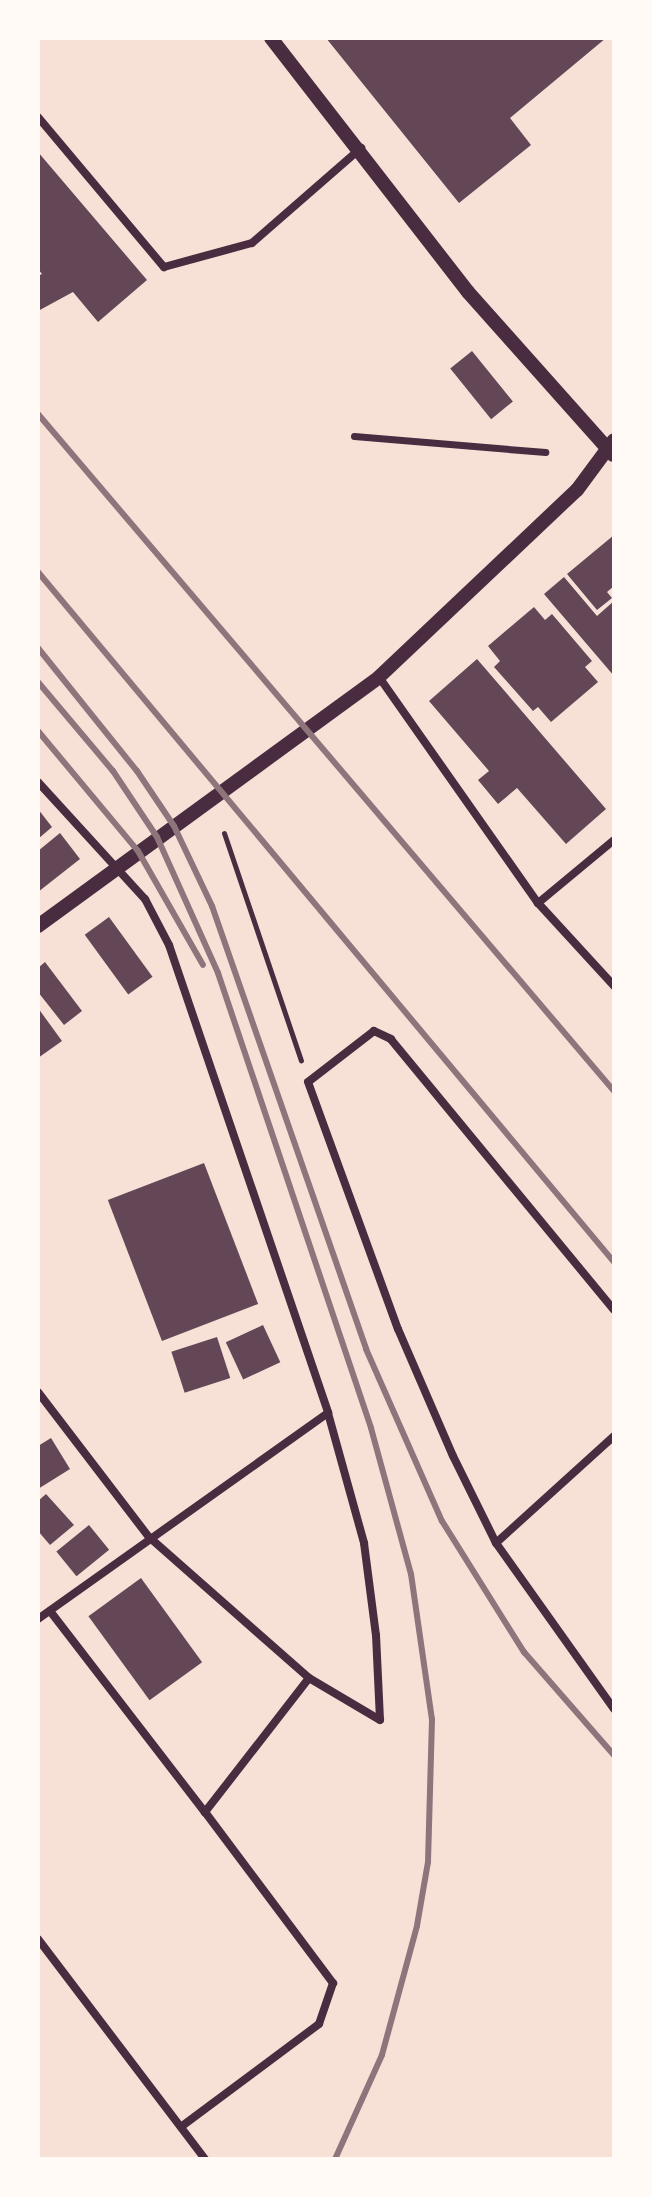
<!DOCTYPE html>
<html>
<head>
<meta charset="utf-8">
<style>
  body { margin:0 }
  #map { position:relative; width:652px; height:2197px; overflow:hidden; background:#f7e1d7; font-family:"Golos Text",sans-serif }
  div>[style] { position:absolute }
  .building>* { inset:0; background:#644757; transform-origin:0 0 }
  .path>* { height:5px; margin:-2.5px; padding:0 2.5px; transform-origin:2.5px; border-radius:2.5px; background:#4a2c40 }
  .pedestrian>* { height:7px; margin:-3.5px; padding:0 3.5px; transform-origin:3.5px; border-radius:3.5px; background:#4a2c40 }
  .minor>* { height:8px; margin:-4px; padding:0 4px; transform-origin:4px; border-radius:4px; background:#4a2c40 }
  .tertiary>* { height:14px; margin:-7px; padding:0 7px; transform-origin:7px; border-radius:7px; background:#4a2c40 }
  .rail>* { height:6px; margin:-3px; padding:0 3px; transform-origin:3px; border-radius:3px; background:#8f747c }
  span { translate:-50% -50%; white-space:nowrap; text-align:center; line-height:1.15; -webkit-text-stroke:8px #fffaf5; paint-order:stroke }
  .frame { position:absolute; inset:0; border:40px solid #fffaf5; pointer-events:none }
</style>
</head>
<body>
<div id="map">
  <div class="building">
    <i style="clip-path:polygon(326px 38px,606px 38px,510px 118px,531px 145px,459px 203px)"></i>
    <i style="clip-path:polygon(38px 152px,147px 280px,98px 322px,73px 292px,38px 311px,38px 276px,42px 274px,38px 269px)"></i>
    <i style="left:472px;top:351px;width:65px;height:28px;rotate:51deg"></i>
    <i style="clip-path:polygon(614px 535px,614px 586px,607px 592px,612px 598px,597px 610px,567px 574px)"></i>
    <i style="clip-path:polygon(564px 577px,597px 616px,614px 601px,614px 676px,544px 594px)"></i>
    <i style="clip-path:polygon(534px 607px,545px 620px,552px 614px,592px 661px,585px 667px,598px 682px,551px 722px,538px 707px,533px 711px,494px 667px,500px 661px,488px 646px)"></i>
    <i style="clip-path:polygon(477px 659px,606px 809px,566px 844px,517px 788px,498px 804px,478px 780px,489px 771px,429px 701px)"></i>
    <i style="clip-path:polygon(38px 809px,52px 827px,38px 839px)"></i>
    <i style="clip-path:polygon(60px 833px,80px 859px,38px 892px,38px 851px)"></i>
    <i style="left:109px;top:917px;width:74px;height:30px;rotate:54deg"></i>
    <i style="clip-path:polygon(45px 962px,82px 1011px,64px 1025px,38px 992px,38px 968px)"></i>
    <i style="clip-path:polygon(38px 1008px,62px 1041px,38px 1058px)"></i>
    <i style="left:204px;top:1163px;width:151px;height:103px;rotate:69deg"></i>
    <i style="left:263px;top:1325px;width:41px;height:41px;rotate:65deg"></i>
    <i style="left:217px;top:1337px;width:43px;height:48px;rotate:72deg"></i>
    <i style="clip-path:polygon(51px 1438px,70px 1469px,38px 1489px,38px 1446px)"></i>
    <i style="clip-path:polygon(46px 1494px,74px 1525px,50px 1545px,38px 1531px,38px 1501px)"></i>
    <i style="left:89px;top:1525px;width:32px;height:42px;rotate:51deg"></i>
    <i style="left:141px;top:1578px;width:104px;height:65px;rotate:54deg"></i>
  </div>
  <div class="path">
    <i style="left:224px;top:833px;width:240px;rotate:71.3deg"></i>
  </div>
  <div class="pedestrian">
    <i style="left:354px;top:436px;width:192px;rotate:4.8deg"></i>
  </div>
  <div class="minor">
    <i style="left:38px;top:117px;width:196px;rotate:50deg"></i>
    <i style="left:164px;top:267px;width:91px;rotate:-15.3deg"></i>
    <i style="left:252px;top:243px;width:145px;rotate:-41.1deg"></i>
    <i style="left:379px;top:677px;width:276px;rotate:54.9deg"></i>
    <i style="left:38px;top:782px;width:159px;rotate:47.6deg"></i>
    <i style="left:145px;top:899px;width:52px;rotate:62.4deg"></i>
    <i style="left:169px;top:945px;width:494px;rotate:71.2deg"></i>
    <i style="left:328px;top:1413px;width:135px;rotate:74.5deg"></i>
    <i style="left:364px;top:1543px;width:93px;rotate:82.6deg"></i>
    <i style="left:376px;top:1635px;width:85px;rotate:87.3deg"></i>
    <i style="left:380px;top:1720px;width:82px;rotate:-149.4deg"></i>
    <i style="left:309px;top:1678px;width:170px;rotate:127.8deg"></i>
    <i style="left:205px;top:1812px;width:214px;rotate:53.2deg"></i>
    <i style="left:333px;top:1983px;width:43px;rotate:108.9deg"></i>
    <i style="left:319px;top:2024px;width:172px;rotate:143.3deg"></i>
    <i style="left:614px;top:840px;width:99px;rotate:140.3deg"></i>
    <i style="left:538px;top:903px;width:113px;rotate:47.5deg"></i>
    <i style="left:614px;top:1310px;width:351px;rotate:-129.5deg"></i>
    <i style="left:391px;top:1039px;width:19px;rotate:-155deg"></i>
    <i style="left:374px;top:1031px;width:83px;rotate:142.3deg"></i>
    <i style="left:308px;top:1082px;width:263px;rotate:70deg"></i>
    <i style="left:398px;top:1329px;width:138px;rotate:66.6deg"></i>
    <i style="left:453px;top:1456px;width:97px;rotate:63.7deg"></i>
    <i style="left:496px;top:1543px;width:204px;rotate:54.6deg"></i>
    <i style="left:38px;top:1392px;width:183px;rotate:52.6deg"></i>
    <i style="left:149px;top:1537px;width:213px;rotate:41.4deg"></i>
    <i style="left:496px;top:1543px;width:159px;rotate:-42.2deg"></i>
    <i style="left:50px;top:1611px;width:254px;rotate:52.4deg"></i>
    <i style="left:38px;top:1619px;width:356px;rotate:-35.4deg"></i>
    <i style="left:38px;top:1939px;width:276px;rotate:52.8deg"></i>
  </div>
  <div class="tertiary">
    <i style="left:271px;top:38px;width:321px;rotate:52.2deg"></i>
    <i style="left:468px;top:292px;width:218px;rotate:48.3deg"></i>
    <i style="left:38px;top:926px;width:422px;rotate:-36.1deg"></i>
    <i style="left:379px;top:677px;width:272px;rotate:-43.4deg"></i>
    <i style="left:577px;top:490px;width:62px;rotate:-53.5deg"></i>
  </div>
  <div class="rail">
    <i style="left:38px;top:414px;width:889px;rotate:49.61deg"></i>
    <i style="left:38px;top:572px;width:899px;rotate:50.15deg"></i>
    <i style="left:38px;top:648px;width:158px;rotate:51.2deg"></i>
    <i style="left:137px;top:771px;width:66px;rotate:56.1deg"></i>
    <i style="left:174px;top:826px;width:89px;rotate:64.6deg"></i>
    <i style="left:212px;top:906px;width:469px;rotate:70.8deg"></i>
    <i style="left:366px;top:1349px;width:188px;rotate:66.2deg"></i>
    <i style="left:442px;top:1521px;width:155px;rotate:58deg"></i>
    <i style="left:524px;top:1652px;width:137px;rotate:48.9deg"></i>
    <i style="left:38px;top:682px;width:116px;rotate:49.9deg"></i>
    <i style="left:113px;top:771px;width:79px;rotate:56.3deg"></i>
    <i style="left:157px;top:837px;width:149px;rotate:65.8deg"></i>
    <i style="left:218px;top:973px;width:480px;rotate:71.4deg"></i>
    <i style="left:371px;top:1428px;width:151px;rotate:74.7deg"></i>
    <i style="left:411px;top:1574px;width:147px;rotate:81.8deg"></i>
    <i style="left:432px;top:1719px;width:143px;rotate:91.6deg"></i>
    <i style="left:428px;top:1862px;width:65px;rotate:99.8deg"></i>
    <i style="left:417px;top:1926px;width:134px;rotate:105.2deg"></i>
    <i style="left:382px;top:2055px;width:114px;rotate:114.3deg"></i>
    <i style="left:38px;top:731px;width:156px;rotate:50.2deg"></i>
    <i style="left:138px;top:851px;width:131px;rotate:60.3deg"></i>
  </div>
  <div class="frame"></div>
</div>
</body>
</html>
